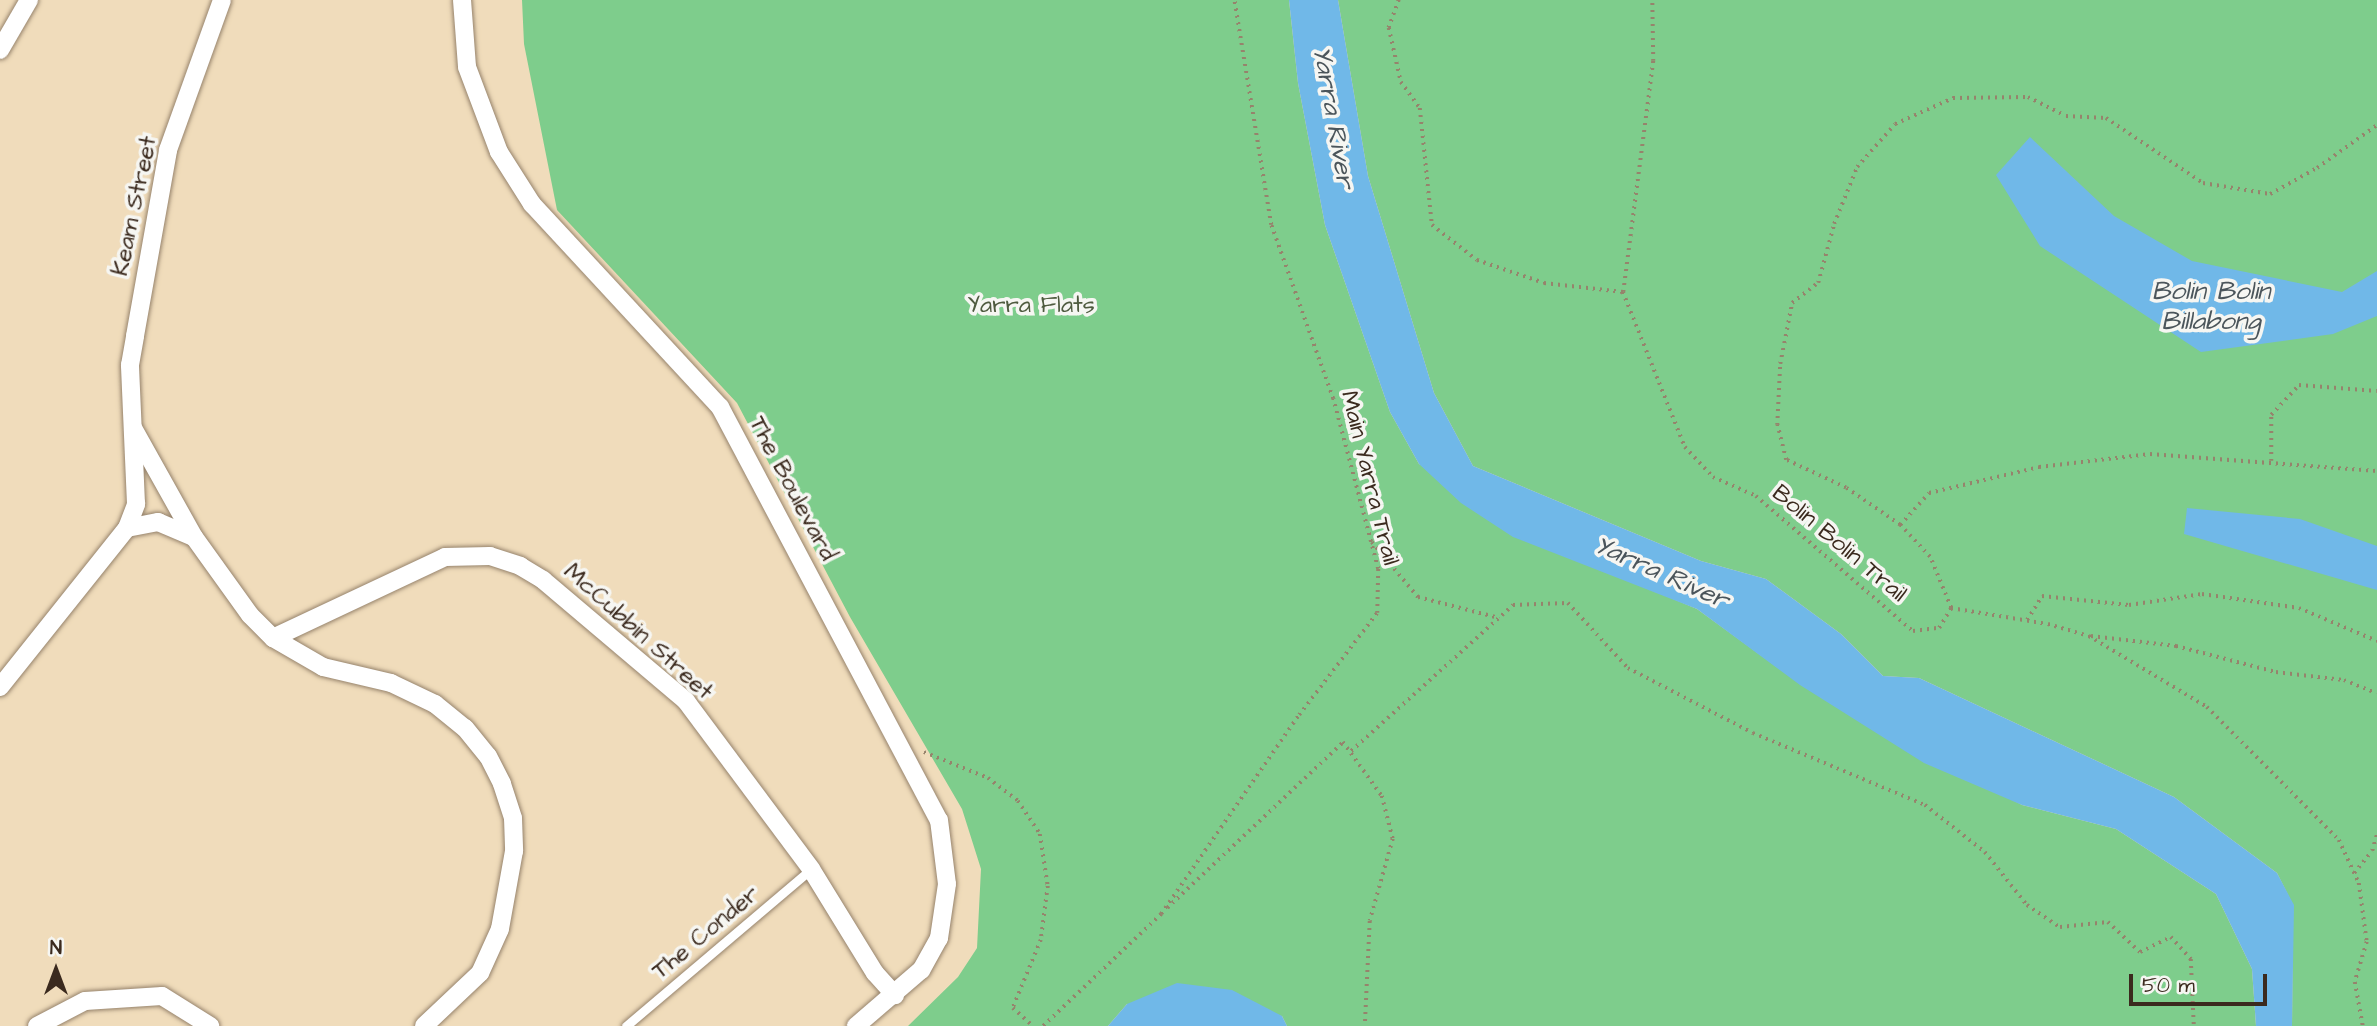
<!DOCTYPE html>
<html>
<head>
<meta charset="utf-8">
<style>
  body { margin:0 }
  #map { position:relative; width:2377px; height:1026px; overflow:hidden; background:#f0dcbb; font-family:"Architects Daughter",sans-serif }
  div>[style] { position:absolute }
  .green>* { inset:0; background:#7ecd8c }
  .water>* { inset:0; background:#70b8e8 }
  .path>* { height:3.5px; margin-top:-1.75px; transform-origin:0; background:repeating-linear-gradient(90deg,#96836c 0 2px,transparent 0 7px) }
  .roads { filter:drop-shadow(0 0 2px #96836c) drop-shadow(0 0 2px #96836c) }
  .lane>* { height:9px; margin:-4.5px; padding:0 4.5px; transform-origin:4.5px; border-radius:4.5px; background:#fff }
  .street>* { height:18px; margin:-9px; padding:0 9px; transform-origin:9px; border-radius:9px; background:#fff }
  span { translate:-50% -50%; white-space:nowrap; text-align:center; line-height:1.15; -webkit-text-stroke:7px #f6f6f2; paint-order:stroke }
  .street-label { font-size:24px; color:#3b2a1e }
  .park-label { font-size:24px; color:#4f5b3f }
  .water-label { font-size:26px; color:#4b555b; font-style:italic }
  .north { position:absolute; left:21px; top:935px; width:70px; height:70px; -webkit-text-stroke:5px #f6f6f2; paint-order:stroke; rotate:0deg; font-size:19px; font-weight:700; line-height:28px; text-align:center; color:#3b2a1e }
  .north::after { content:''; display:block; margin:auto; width:24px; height:32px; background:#3b2a1e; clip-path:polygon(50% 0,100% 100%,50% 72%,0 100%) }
  .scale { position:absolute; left:2129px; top:974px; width:138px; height:32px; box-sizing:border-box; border:4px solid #3b2a1e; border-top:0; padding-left:9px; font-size:21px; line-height:24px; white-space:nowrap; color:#3b2a1e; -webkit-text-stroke:5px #f6f6f2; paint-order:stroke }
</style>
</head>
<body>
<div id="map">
  <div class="green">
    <i style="clip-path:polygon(522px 0,1289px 0,1298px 83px,1325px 225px,1390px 412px,1419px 464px,1628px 580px,1697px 609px,1803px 686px,2022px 805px,2116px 829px,2216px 894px,2252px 969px,2256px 1026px,1287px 1026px,1282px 1016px,1127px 1004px,1108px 1026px,908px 1026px,958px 977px,977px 948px,981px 869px,962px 809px,850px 617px,737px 403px,557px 210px,524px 44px)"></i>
    <i style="clip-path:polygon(1338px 0,2377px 0,2377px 1026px,2292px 1026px,2293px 905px,2277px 873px,2174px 797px,1919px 678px,1883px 676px,1841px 634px,1766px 579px,1701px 561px,1473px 466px,1434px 393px,1368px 176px)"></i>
  </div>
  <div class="water">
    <i style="clip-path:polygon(1289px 0,1338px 0,1368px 176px,1434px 393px,1473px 466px,1701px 561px,1766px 579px,1841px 634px,1883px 676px,1919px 678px,2174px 797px,2277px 873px,2294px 905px,2292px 1026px,2256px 1026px,2252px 969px,2216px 894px,2116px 829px,2022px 805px,1924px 763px,1800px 685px,1697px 609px,1513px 537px,1461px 503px,1419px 464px,1390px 412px,1325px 225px,1298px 83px)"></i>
    <i style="clip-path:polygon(2030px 137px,2114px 216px,2192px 261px,2342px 292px,2377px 271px,2377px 316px,2333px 334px,2201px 352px,2040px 246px,1996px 175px)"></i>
    <i style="clip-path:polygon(2187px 508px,2300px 519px,2377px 546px,2377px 590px,2184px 534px)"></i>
    <i style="clip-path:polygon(1177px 983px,1232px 990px,1282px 1016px,1287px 1026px,1108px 1026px,1127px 1004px)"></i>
  </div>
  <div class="path">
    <i style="left:1399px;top:0;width:30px;rotate:110deg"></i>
    <i style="left:1389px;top:28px;width:55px;rotate:77.5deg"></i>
    <i style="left:1401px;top:82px;width:32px;rotate:54deg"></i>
    <i style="left:1420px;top:108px;width:118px;rotate:84.1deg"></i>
    <i style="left:1432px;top:225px;width:57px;rotate:37.9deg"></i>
    <i style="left:1477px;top:260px;width:71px;rotate:18.9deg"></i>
    <i style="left:1544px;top:283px;width:80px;rotate:6.5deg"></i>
    <i style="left:1623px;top:292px;width:167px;rotate:68.2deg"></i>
    <i style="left:1685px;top:447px;width:41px;rotate:47deg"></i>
    <i style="left:1713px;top:477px;width:47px;rotate:23.8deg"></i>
    <i style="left:1756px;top:496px;width:207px;rotate:40.7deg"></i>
    <i style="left:1913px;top:631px;width:26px;rotate:-7deg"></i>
    <i style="left:1939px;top:628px;width:23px;rotate:-59deg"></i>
    <i style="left:1951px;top:608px;width:55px;rotate:-112.4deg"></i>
    <i style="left:1930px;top:557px;width:44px;rotate:-133.2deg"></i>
    <i style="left:1900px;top:525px;width:65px;rotate:-145.6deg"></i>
    <i style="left:1846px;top:488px;width:66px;rotate:-155deg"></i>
    <i style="left:1786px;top:460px;width:36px;rotate:-104deg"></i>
    <i style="left:1777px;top:425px;width:61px;rotate:-87.2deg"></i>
    <i style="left:1780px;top:364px;width:62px;rotate:-78.9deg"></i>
    <i style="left:1792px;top:303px;width:33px;rotate:-38deg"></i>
    <i style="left:1818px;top:283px;width:61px;rotate:-74.8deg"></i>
    <i style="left:1834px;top:224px;width:61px;rotate:-68deg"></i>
    <i style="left:1857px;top:167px;width:57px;rotate:-48.5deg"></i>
    <i style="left:1895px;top:124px;width:64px;rotate:-24.1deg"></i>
    <i style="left:1953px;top:98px;width:75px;rotate:-0.8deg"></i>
    <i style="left:2028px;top:97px;width:42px;rotate:26.6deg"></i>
    <i style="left:2066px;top:116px;width:40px;rotate:2.9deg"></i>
    <i style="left:2106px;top:118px;width:117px;rotate:33.8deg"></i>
    <i style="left:2203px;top:183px;width:68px;rotate:9.3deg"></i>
    <i style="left:2270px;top:194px;width:54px;rotate:-29deg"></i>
    <i style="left:2317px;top:168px;width:74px;rotate:-35.6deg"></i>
    <i style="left:1623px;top:292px;width:233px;rotate:-82.6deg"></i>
    <i style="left:1653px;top:61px;width:61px;rotate:-90.9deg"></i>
    <i style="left:2271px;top:461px;width:46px;rotate:-90deg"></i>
    <i style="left:2271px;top:415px;width:41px;rotate:-47deg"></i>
    <i style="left:2299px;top:385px;width:78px;rotate:4.4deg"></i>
    <i style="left:1900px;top:525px;width:43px;rotate:-47.8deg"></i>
    <i style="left:1929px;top:493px;width:113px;rotate:-13.3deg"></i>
    <i style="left:2039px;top:467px;width:112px;rotate:-6.7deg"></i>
    <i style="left:2150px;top:454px;width:228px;rotate:4.3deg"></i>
    <i style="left:1372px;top:542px;width:72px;rotate:50.1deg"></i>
    <i style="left:1418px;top:597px;width:84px;rotate:14.5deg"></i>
    <i style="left:1951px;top:608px;width:98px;rotate:9.4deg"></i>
    <i style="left:2048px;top:624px;width:43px;rotate:16.3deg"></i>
    <i style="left:2089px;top:636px;width:138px;rotate:31deg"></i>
    <i style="left:2207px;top:707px;width:187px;rotate:45.2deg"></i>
    <i style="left:2339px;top:840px;width:47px;rotate:65.1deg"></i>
    <i style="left:2359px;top:883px;width:60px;rotate:82.3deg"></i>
    <i style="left:2367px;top:942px;width:42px;rotate:106.7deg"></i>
    <i style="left:2355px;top:982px;width:45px;rotate:79.7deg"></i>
    <i style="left:2027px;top:620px;width:28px;rotate:-58deg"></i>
    <i style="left:2042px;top:596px;width:87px;rotate:5.9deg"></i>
    <i style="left:2129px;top:605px;width:74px;rotate:-8.6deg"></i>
    <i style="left:2202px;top:594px;width:98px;rotate:8.2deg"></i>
    <i style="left:2299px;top:608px;width:85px;rotate:22.9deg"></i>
    <i style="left:2091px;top:636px;width:86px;rotate:6.7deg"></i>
    <i style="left:2176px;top:646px;width:103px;rotate:14.6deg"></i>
    <i style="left:2276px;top:672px;width:68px;rotate:6.7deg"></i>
    <i style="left:2344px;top:680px;width:35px;rotate:22deg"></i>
    <i style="left:1351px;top:751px;width:218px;rotate:-42deg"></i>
    <i style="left:1513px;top:605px;width:55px;rotate:-2.1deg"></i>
    <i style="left:1568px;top:603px;width:88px;rotate:47.3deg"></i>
    <i style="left:1628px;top:668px;width:141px;rotate:27.5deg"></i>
    <i style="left:1753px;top:733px;width:186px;rotate:22.7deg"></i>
    <i style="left:1925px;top:805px;width:76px;rotate:38.1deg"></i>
    <i style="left:1985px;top:852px;width:68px;rotate:51.6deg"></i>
    <i style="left:2027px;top:905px;width:40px;rotate:34deg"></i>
    <i style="left:2060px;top:927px;width:48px;rotate:-5.9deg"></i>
    <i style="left:2108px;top:922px;width:44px;rotate:43.2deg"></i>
    <i style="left:2140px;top:952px;width:34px;rotate:-26deg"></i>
    <i style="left:2171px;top:937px;width:30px;rotate:48deg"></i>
    <i style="left:2191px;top:959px;width:67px;rotate:87.4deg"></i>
    <i style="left:924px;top:752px;width:69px;rotate:22.1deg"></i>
    <i style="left:988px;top:778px;width:38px;rotate:37deg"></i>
    <i style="left:1018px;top:801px;width:40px;rotate:56deg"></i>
    <i style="left:1040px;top:834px;width:53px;rotate:81.3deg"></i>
    <i style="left:1048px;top:886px;width:54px;rotate:97.4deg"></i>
    <i style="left:1041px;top:940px;width:74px;rotate:112.4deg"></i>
    <i style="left:1013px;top:1008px;width:27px;rotate:42deg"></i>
    <i style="left:2354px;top:873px;width:28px;rotate:-51deg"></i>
    <i style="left:2372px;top:851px;width:18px;rotate:-74deg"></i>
    <i style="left:1167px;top:908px;width:242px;rotate:-43.3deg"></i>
    <i style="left:1343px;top:742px;width:67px;rotate:54.2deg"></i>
    <i style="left:1382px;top:796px;width:44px;rotate:75.7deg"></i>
    <i style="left:1393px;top:839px;width:85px;rotate:105.7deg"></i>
    <i style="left:1370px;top:921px;width:105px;rotate:92.7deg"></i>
    <i style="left:1043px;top:1026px;width:163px;rotate:-43.5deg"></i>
    <i style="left:1161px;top:914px;width:242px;rotate:-55.3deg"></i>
    <i style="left:1299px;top:715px;width:128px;rotate:-52.6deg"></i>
    <i style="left:1377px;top:613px;width:44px;rotate:-88.7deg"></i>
    <i style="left:1378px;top:569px;width:176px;rotate:-104.8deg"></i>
    <i style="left:1333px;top:399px;width:185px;rotate:-109.6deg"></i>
    <i style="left:1271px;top:225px;width:228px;rotate:-99.3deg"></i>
  </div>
  <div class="roads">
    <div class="lane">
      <i style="left:626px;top:1026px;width:243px;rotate:-40.3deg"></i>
    </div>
    <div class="street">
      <i style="left:462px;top:0;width:67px;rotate:85.7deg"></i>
      <i style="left:467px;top:67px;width:91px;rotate:69.4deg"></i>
      <i style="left:499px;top:152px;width:62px;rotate:57.6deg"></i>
      <i style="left:532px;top:204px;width:277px;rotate:47.2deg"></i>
      <i style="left:720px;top:407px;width:467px;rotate:62.1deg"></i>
      <i style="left:939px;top:820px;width:64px;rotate:82.9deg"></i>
      <i style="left:947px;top:884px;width:55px;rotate:98.4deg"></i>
      <i style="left:939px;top:938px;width:37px;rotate:119deg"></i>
      <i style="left:921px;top:970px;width:86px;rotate:139.3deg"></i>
      <i style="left:0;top:50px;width:58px;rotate:-59.9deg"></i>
      <i style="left:133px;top:428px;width:125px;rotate:60.8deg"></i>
      <i style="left:194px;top:537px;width:96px;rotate:54.3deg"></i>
      <i style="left:250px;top:615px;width:33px;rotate:45deg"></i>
      <i style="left:273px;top:638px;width:58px;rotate:30.1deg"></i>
      <i style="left:323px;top:667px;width:70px;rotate:13.2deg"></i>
      <i style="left:391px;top:683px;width:49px;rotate:25.5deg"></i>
      <i style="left:435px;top:704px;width:38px;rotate:39deg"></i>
      <i style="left:465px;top:728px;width:36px;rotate:51deg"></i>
      <i style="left:488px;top:756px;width:31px;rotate:63deg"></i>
      <i style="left:502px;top:784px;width:36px;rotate:72deg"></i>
      <i style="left:513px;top:818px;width:33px;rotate:88deg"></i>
      <i style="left:514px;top:851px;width:79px;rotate:100.2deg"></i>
      <i style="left:500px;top:929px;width:48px;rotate:114.4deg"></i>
      <i style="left:480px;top:973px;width:77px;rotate:136.6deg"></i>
      <i style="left:127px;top:528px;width:32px;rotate:-11deg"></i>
      <i style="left:158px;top:522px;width:39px;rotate:23deg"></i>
      <i style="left:273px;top:638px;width:190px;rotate:-25.2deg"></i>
      <i style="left:445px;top:557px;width:45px;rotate:-1.3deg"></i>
      <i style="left:490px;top:556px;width:32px;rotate:18deg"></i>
      <i style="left:520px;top:566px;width:27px;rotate:31deg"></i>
      <i style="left:543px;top:580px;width:187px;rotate:40.2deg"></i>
      <i style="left:686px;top:701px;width:209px;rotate:53.3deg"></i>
      <i style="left:811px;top:869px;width:122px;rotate:58.4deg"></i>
      <i style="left:875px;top:973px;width:30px;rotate:48deg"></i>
      <i style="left:0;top:687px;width:203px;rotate:-51.4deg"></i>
      <i style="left:127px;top:528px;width:26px;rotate:-69deg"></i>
      <i style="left:136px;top:504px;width:139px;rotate:-92.5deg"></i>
      <i style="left:130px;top:365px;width:29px;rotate:-80deg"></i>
      <i style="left:135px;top:336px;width:189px;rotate:-79.9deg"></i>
      <i style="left:168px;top:150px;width:159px;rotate:-70.2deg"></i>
      <i style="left:37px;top:1026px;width:54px;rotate:-27.5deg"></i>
      <i style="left:85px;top:1001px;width:77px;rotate:-3.7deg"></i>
      <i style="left:162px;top:996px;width:57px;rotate:32deg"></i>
    </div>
  </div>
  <div class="street-label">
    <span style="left:135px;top:206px;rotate:-78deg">Keam Street</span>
    <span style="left:1369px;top:478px;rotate:76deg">Main Yarra Trail</span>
    <span style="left:792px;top:489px;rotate:62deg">The Boulevard</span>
    <span style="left:1839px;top:544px;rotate:40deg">Bolin Bolin Trail</span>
    <span style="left:638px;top:632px;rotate:42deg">McCubbin Street</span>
    <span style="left:706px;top:933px;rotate:-40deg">The Conder</span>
  </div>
  <div class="park-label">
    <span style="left:1031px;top:306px">Yarra Flats</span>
  </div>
  <div class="water-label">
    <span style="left:1333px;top:117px;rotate:80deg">Yarra River</span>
    <span style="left:2211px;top:307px">Bolin Bolin<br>Billabong</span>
    <span style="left:1661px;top:573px;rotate:24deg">Yarra River</span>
  </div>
  <div class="north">N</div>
  <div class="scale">50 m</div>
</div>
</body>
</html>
